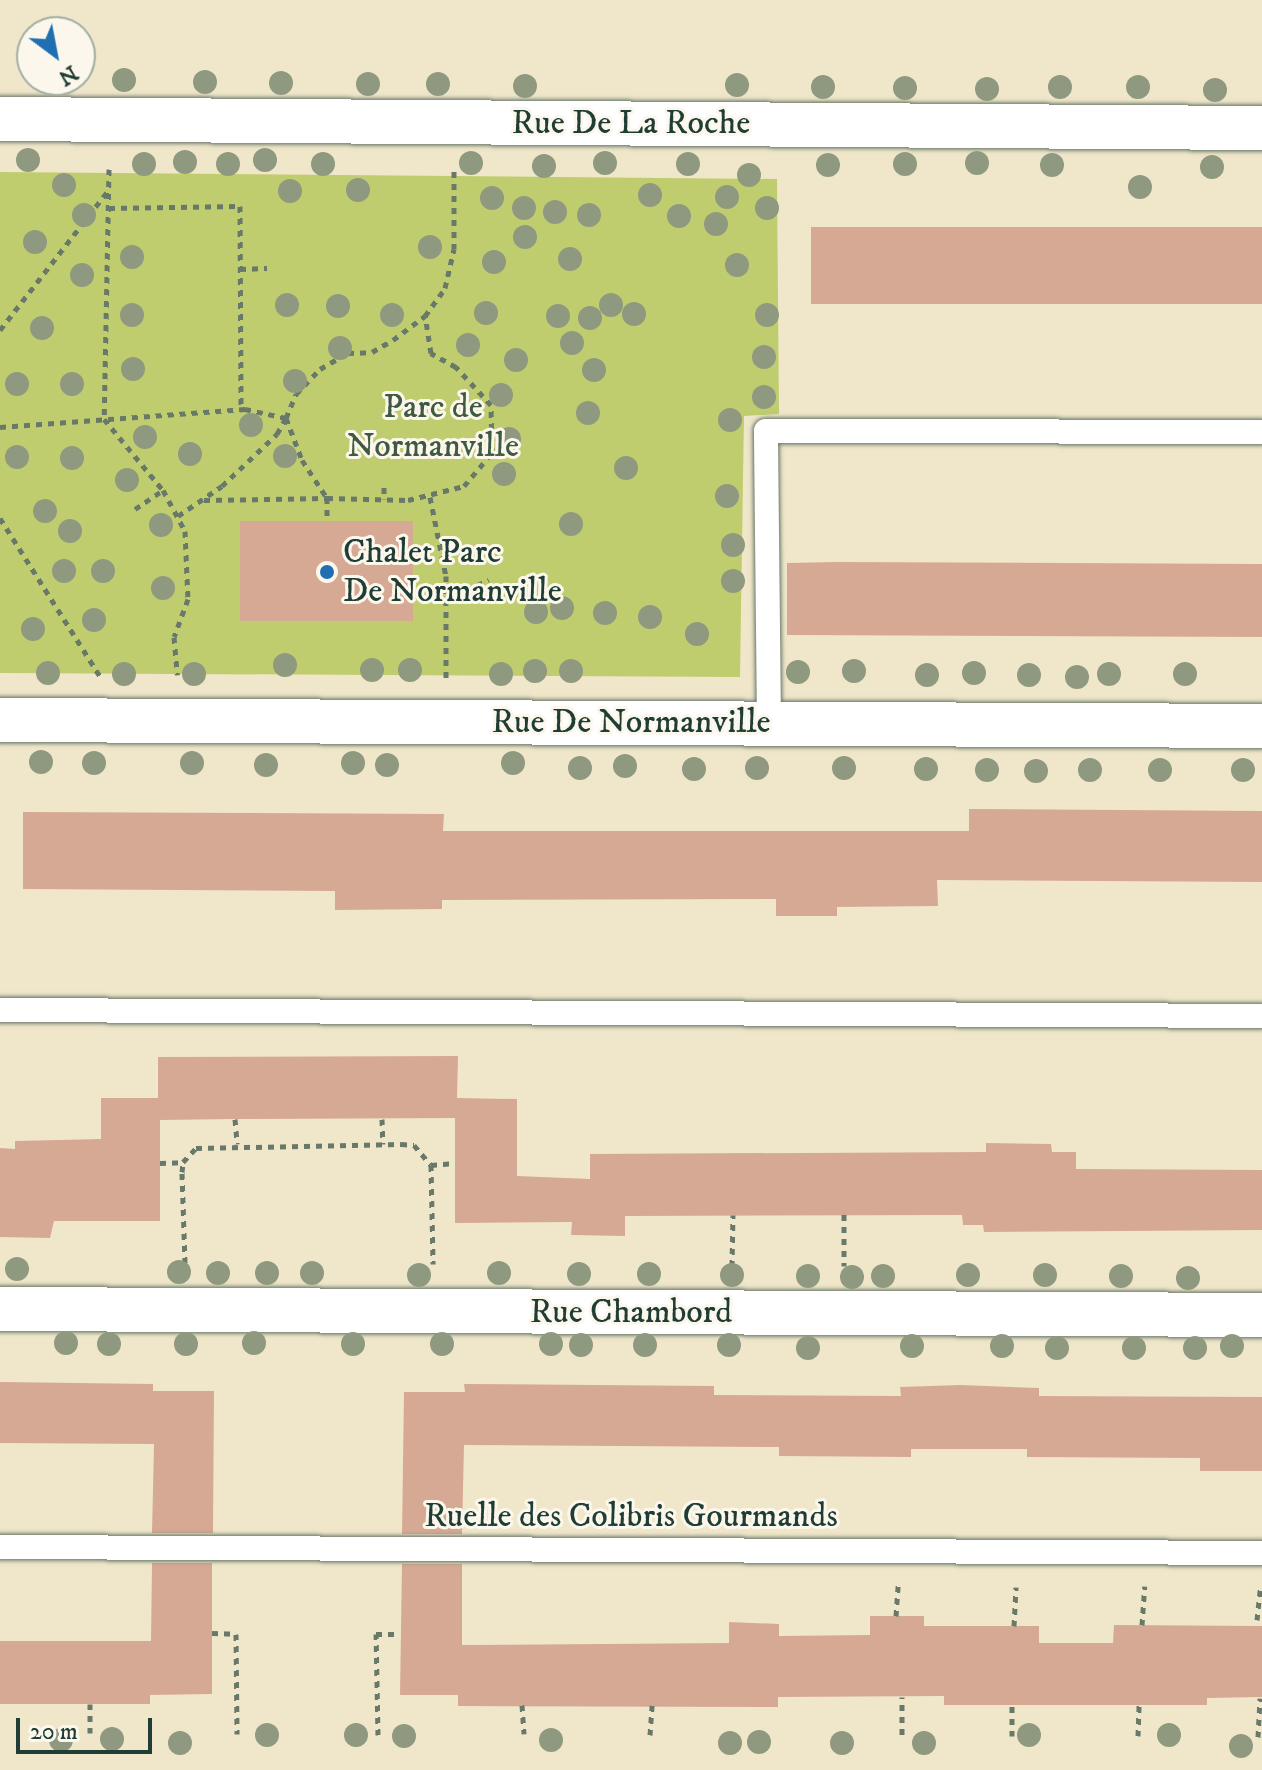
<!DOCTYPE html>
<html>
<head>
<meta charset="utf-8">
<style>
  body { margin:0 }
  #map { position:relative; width:1262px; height:1770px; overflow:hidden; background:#f0e7cb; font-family:"IM FELL DW Pica",serif }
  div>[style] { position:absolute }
  .green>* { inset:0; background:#c0cd6e }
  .building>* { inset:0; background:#d6a994; transform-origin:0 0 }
  .path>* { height:5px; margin-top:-2.5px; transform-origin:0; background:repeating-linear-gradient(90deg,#687869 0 6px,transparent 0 12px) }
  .roads { filter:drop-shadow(0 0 2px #687869) drop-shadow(0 0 2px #687869) }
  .lane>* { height:24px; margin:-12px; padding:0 12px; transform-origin:12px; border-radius:12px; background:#fff }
  .street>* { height:44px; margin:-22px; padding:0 22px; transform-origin:22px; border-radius:22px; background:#fff }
  .trees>* { width:24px; height:24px; margin:-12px; border-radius:50%; background:#8f997f }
  .dots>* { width:22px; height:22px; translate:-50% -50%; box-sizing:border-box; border:4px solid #fbf7ec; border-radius:50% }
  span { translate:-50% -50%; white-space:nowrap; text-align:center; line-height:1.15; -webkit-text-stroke:6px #fbf7ec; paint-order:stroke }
  .street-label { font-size:34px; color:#1f3d34 }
  .park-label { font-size:34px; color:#3f5a40 }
  .poi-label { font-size:34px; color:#1f3d34 }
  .left { translate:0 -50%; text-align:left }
  .north { position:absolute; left:16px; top:16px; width:80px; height:80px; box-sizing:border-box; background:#fbf7ec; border:2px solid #a3ada2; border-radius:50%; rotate:148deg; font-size:22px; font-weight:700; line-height:32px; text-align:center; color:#1f3d34 }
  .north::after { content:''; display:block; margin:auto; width:28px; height:36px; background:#1f6fb2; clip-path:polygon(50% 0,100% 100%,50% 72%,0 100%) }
  .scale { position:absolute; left:16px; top:1718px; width:136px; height:36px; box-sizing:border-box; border:4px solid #1f3d34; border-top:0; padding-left:10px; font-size:24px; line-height:28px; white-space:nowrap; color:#1f3d34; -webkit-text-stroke:6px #fbf7ec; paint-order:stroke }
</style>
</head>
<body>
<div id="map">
  <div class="green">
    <i style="clip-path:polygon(0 172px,777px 179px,779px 414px,744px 416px,740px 677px,0 673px)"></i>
  </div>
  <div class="building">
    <i style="left:811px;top:227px;width:451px;height:77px"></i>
    <i style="left:240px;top:521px;width:173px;height:100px"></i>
    <i style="clip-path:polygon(836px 562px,1262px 564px,1262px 637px,787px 635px,787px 563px)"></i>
    <i style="clip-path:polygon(969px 809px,1262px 811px,1262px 882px,937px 880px,938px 906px,837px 907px,837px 916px,776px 916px,776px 899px,442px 900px,442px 909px,335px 910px,335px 891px,23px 889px,23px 812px,444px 814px,443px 831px,969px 831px)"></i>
    <i style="clip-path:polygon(458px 1056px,457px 1098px,517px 1099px,517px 1176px,590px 1179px,590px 1154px,986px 1152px,986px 1143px,1051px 1144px,1052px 1152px,1076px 1152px,1076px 1169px,1262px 1170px,1262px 1230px,984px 1232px,983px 1225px,963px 1225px,962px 1215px,625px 1216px,625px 1236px,571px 1235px,572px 1222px,455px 1223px,455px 1118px,235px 1119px,160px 1120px,160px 1221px,54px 1221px,50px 1238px,0 1237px,0 1148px,15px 1149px,15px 1141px,101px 1139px,101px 1098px,158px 1098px,158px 1057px)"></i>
    <i style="clip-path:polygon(0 1382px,153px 1384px,153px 1391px,214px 1391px,213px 1533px,152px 1533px,154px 1444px,0 1443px)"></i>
    <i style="clip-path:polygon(464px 1384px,714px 1386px,714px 1395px,901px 1396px,900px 1387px,960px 1385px,1039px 1388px,1039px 1396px,1262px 1397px,1262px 1471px,1200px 1471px,1200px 1458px,1027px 1457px,1027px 1449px,911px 1449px,911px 1457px,779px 1456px,779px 1447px,464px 1445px,462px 1534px,402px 1534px,404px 1392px,465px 1392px)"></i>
    <i style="clip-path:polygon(152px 1563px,212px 1563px,212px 1694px,150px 1695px,150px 1704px,0 1704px,0 1641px,151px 1641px)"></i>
    <i style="clip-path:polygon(402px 1564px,462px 1564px,462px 1645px,729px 1643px,729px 1622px,779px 1624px,779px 1636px,870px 1635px,870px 1616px,924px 1616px,924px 1626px,1039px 1626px,1039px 1643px,1113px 1643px,1114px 1625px,1262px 1626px,1262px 1697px,1207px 1698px,1207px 1705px,944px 1705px,944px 1696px,778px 1697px,778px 1707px,458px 1706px,458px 1695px,400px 1695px)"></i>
  </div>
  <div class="path">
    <i style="left:109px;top:169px;width:250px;rotate:91.1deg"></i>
    <i style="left:104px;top:419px;width:92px;rotate:50.3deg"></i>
    <i style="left:163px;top:490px;width:47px;rotate:61.8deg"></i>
    <i style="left:185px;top:531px;width:68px;rotate:87.5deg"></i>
    <i style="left:188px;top:599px;width:40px;rotate:110.2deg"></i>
    <i style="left:174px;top:637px;width:38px;rotate:85deg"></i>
    <i style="left:109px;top:208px;width:131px;rotate:-0.9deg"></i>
    <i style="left:240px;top:206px;width:204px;rotate:89.7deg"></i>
    <i style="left:240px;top:269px;width:27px;rotate:-2deg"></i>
    <i style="left:0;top:330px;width:175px;rotate:-52.2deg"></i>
    <i style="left:0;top:427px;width:246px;rotate:-4.2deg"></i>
    <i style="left:245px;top:409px;width:42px;rotate:12.4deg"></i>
    <i style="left:286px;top:418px;width:26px;rotate:-67deg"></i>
    <i style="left:296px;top:394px;width:35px;rotate:-46deg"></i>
    <i style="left:320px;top:369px;width:32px;rotate:-30deg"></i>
    <i style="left:348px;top:353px;width:24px;rotate:-2deg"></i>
    <i style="left:372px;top:352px;width:24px;rotate:-30deg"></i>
    <i style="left:393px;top:340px;width:40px;rotate:-37deg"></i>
    <i style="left:425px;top:316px;width:34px;rotate:-54deg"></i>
    <i style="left:445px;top:288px;width:40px;rotate:-77deg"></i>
    <i style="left:454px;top:249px;width:78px;rotate:-90deg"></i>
    <i style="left:384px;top:487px;width:12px;rotate:90deg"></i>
    <i style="left:430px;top:497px;width:81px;rotate:78.6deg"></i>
    <i style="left:446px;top:576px;width:102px;rotate:90deg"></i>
    <i style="left:204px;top:500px;width:123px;rotate:-0.9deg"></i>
    <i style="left:327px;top:498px;width:23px;rotate:90deg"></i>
    <i style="left:135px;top:509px;width:34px;rotate:-34deg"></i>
    <i style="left:178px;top:516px;width:53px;rotate:-34.3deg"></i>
    <i style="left:222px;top:486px;width:76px;rotate:-43.4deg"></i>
    <i style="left:277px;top:434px;width:18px;rotate:-61deg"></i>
    <i style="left:286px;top:418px;width:45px;rotate:69.1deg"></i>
    <i style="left:302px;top:460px;width:45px;rotate:56.7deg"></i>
    <i style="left:327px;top:498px;width:81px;rotate:1.4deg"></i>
    <i style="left:408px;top:500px;width:58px;rotate:-14deg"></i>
    <i style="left:464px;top:486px;width:43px;rotate:-49.7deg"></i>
    <i style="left:492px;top:453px;width:48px;rotate:-91.2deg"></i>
    <i style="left:491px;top:405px;width:52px;rotate:-132.6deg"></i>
    <i style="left:456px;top:367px;width:29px;rotate:-151deg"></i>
    <i style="left:431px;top:353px;width:37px;rotate:-99deg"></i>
    <i style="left:0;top:518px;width:187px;rotate:57.7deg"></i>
    <i style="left:444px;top:600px;width:49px;rotate:-24deg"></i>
    <i style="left:235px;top:1119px;width:25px;rotate:85deg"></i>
    <i style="left:382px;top:1119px;width:25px;rotate:88deg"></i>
    <i style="left:160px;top:1163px;width:23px;rotate:-2deg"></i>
    <i style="left:431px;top:1165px;width:24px;rotate:-5deg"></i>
    <i style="left:844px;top:1214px;width:52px;rotate:90deg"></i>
    <i style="left:185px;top:1263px;width:91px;rotate:-91.9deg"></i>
    <i style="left:182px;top:1172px;width:10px;rotate:-84deg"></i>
    <i style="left:183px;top:1162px;width:19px;rotate:-47deg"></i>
    <i style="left:196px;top:1148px;width:205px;rotate:-1.1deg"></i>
    <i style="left:401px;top:1144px;width:13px;rotate:4deg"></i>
    <i style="left:414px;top:1145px;width:26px;rotate:50deg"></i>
    <i style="left:431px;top:1165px;width:99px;rotate:88.8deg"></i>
    <i style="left:732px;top:1266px;width:51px;rotate:-88.9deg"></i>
    <i style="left:896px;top:1616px;width:31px;rotate:-86deg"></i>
    <i style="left:1257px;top:1620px;width:31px;rotate:-84deg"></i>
    <i style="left:1142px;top:1625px;width:39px;rotate:-86deg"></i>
    <i style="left:1014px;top:1626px;width:39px;rotate:-87deg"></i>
    <i style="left:212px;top:1633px;width:24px;rotate:2deg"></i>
    <i style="left:236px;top:1634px;width:100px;rotate:89.4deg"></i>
    <i style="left:90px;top:1704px;width:29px;rotate:90deg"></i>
    <i style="left:522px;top:1705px;width:29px;rotate:86deg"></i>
    <i style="left:378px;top:1735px;width:101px;rotate:-91.1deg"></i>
    <i style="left:376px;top:1634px;width:23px"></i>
    <i style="left:650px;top:1735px;width:30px;rotate:-86deg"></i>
    <i style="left:902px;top:1735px;width:38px;rotate:-90deg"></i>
    <i style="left:1012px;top:1736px;width:31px;rotate:-90deg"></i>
    <i style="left:1138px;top:1736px;width:32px;rotate:-88deg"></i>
    <i style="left:1258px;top:1737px;width:39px;rotate:-87deg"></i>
  </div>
  <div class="roads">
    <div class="lane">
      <i style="left:769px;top:724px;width:293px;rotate:-90.6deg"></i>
      <i style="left:766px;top:431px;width:496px;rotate:0.1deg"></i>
      <i style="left:0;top:1010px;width:1262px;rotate:0.27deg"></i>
      <i style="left:0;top:1547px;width:1262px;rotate:0.27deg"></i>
    </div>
    <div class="street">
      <i style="left:0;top:119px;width:1262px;rotate:0.41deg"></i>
      <i style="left:0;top:720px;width:1262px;rotate:0.27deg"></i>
      <i style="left:0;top:1309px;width:1262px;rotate:0.27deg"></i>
    </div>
  </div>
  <div class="trees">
    <i style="left:124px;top:80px"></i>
    <i style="left:205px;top:82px"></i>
    <i style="left:281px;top:83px"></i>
    <i style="left:368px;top:84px"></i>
    <i style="left:438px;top:84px"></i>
    <i style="left:737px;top:85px"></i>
    <i style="left:525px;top:86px"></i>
    <i style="left:823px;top:87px"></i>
    <i style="left:1060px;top:87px"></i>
    <i style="left:1138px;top:87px"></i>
    <i style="left:905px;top:88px"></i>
    <i style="left:987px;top:89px"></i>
    <i style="left:1215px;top:90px"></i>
    <i style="left:28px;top:160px"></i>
    <i style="left:265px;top:160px"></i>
    <i style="left:185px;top:162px"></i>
    <i style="left:471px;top:163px"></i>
    <i style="left:605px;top:163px"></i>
    <i style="left:977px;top:163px"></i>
    <i style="left:144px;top:164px"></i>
    <i style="left:228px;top:164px"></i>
    <i style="left:323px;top:164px"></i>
    <i style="left:688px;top:164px"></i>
    <i style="left:905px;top:164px"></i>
    <i style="left:828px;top:165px"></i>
    <i style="left:1052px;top:165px"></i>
    <i style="left:544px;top:166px"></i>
    <i style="left:1212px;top:167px"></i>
    <i style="left:749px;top:175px"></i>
    <i style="left:64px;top:185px"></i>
    <i style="left:1140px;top:187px"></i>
    <i style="left:358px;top:190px"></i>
    <i style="left:290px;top:191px"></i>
    <i style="left:650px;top:195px"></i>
    <i style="left:727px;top:197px"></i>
    <i style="left:492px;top:198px"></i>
    <i style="left:524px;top:208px"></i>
    <i style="left:767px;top:208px"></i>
    <i style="left:555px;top:212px"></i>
    <i style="left:84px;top:215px"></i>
    <i style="left:589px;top:215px"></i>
    <i style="left:679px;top:216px"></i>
    <i style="left:716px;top:224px"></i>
    <i style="left:525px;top:237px"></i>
    <i style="left:35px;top:242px"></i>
    <i style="left:430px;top:247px"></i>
    <i style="left:132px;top:257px"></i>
    <i style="left:570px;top:259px"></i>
    <i style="left:494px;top:262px"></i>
    <i style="left:737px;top:265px"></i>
    <i style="left:82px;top:275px"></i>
    <i style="left:287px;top:305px"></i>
    <i style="left:611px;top:305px"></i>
    <i style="left:338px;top:306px"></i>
    <i style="left:486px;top:313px"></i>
    <i style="left:634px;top:314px"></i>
    <i style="left:132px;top:315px"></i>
    <i style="left:392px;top:315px"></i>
    <i style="left:767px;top:315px"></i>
    <i style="left:558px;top:316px"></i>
    <i style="left:590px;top:318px"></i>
    <i style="left:42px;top:328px"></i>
    <i style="left:572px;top:343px"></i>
    <i style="left:468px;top:345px"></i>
    <i style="left:340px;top:348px"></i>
    <i style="left:764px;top:357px"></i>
    <i style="left:516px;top:360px"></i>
    <i style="left:133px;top:369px"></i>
    <i style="left:594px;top:370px"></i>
    <i style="left:295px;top:381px"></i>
    <i style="left:17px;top:384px"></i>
    <i style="left:72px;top:384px"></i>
    <i style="left:501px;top:395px"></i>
    <i style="left:764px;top:397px"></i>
    <i style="left:588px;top:413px"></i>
    <i style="left:730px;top:420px"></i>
    <i style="left:251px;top:425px"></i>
    <i style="left:145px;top:437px"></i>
    <i style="left:509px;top:439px"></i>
    <i style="left:190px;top:454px"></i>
    <i style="left:285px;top:456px"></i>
    <i style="left:17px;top:457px"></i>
    <i style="left:72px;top:458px"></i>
    <i style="left:626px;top:468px"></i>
    <i style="left:504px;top:474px"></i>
    <i style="left:127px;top:480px"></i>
    <i style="left:727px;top:496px"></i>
    <i style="left:45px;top:511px"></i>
    <i style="left:571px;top:524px"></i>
    <i style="left:161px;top:525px"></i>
    <i style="left:70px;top:531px"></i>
    <i style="left:733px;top:545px"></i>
    <i style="left:64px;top:571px"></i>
    <i style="left:103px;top:571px"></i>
    <i style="left:733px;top:581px"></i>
    <i style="left:163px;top:588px"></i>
    <i style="left:562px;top:608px"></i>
    <i style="left:536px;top:612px"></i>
    <i style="left:605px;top:613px"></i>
    <i style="left:650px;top:617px"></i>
    <i style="left:94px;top:620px"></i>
    <i style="left:33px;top:629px"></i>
    <i style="left:697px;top:634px"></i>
    <i style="left:285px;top:665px"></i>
    <i style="left:372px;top:670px"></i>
    <i style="left:410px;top:670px"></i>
    <i style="left:535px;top:671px"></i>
    <i style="left:571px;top:671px"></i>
    <i style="left:854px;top:671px"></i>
    <i style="left:798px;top:672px"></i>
    <i style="left:48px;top:673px"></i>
    <i style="left:974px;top:673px"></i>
    <i style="left:124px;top:674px"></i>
    <i style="left:194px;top:674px"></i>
    <i style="left:501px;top:674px"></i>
    <i style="left:1109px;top:674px"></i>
    <i style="left:1185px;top:674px"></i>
    <i style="left:927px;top:675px"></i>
    <i style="left:1029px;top:675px"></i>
    <i style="left:1077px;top:677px"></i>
    <i style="left:41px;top:762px"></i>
    <i style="left:94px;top:763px"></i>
    <i style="left:192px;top:763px"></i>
    <i style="left:353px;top:763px"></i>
    <i style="left:513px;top:763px"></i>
    <i style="left:266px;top:765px"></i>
    <i style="left:387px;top:765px"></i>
    <i style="left:625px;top:766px"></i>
    <i style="left:580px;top:768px"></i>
    <i style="left:757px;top:768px"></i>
    <i style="left:844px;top:768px"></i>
    <i style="left:694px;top:769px"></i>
    <i style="left:926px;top:769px"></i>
    <i style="left:987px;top:770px"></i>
    <i style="left:1090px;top:770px"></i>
    <i style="left:1160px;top:770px"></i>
    <i style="left:1243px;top:770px"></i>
    <i style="left:1036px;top:771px"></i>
    <i style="left:17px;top:1269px"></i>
    <i style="left:179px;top:1272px"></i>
    <i style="left:218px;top:1273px"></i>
    <i style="left:267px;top:1273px"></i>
    <i style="left:312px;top:1273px"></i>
    <i style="left:499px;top:1273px"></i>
    <i style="left:579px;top:1274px"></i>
    <i style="left:649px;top:1274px"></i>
    <i style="left:419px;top:1275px"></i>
    <i style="left:732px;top:1275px"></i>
    <i style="left:968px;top:1275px"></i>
    <i style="left:1045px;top:1275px"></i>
    <i style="left:808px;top:1276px"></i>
    <i style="left:883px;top:1276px"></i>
    <i style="left:1121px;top:1276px"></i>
    <i style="left:852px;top:1277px"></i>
    <i style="left:1188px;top:1278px"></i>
    <i style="left:66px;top:1343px"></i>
    <i style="left:254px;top:1343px"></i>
    <i style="left:109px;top:1344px"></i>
    <i style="left:186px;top:1344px"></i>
    <i style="left:353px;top:1344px"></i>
    <i style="left:442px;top:1344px"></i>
    <i style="left:551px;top:1344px"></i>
    <i style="left:581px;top:1345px"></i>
    <i style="left:645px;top:1345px"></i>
    <i style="left:729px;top:1345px"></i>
    <i style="left:912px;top:1346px"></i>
    <i style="left:1002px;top:1346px"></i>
    <i style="left:1232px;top:1346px"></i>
    <i style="left:808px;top:1348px"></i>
    <i style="left:1057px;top:1348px"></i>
    <i style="left:1134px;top:1348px"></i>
    <i style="left:1195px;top:1348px"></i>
    <i style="left:267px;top:1735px"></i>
    <i style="left:356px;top:1735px"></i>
    <i style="left:1029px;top:1735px"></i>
    <i style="left:1169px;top:1735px"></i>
    <i style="left:404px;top:1736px"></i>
    <i style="left:112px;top:1739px"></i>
    <i style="left:61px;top:1740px"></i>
    <i style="left:551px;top:1740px"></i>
    <i style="left:759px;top:1742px"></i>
    <i style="left:180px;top:1743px"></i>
    <i style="left:730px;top:1743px"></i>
    <i style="left:842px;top:1743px"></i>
    <i style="left:924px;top:1743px"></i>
    <i style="left:1241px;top:1746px"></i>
  </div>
  <div class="dots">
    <i style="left:327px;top:572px;background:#1f6fb2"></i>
  </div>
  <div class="street-label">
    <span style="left:631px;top:124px">Rue De La Roche</span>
    <span style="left:631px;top:723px">Rue De Normanville</span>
    <span style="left:631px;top:1313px">Rue Chambord</span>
    <span style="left:631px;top:1517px">Ruelle des Colibris Gourmands</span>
  </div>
  <div class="park-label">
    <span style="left:433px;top:427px">Parc de<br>Normanville</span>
  </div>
  <div class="poi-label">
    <span class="left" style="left:343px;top:572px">Chalet Parc<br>De Normanville</span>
  </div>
  <div class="north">N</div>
  <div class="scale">20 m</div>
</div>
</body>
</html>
